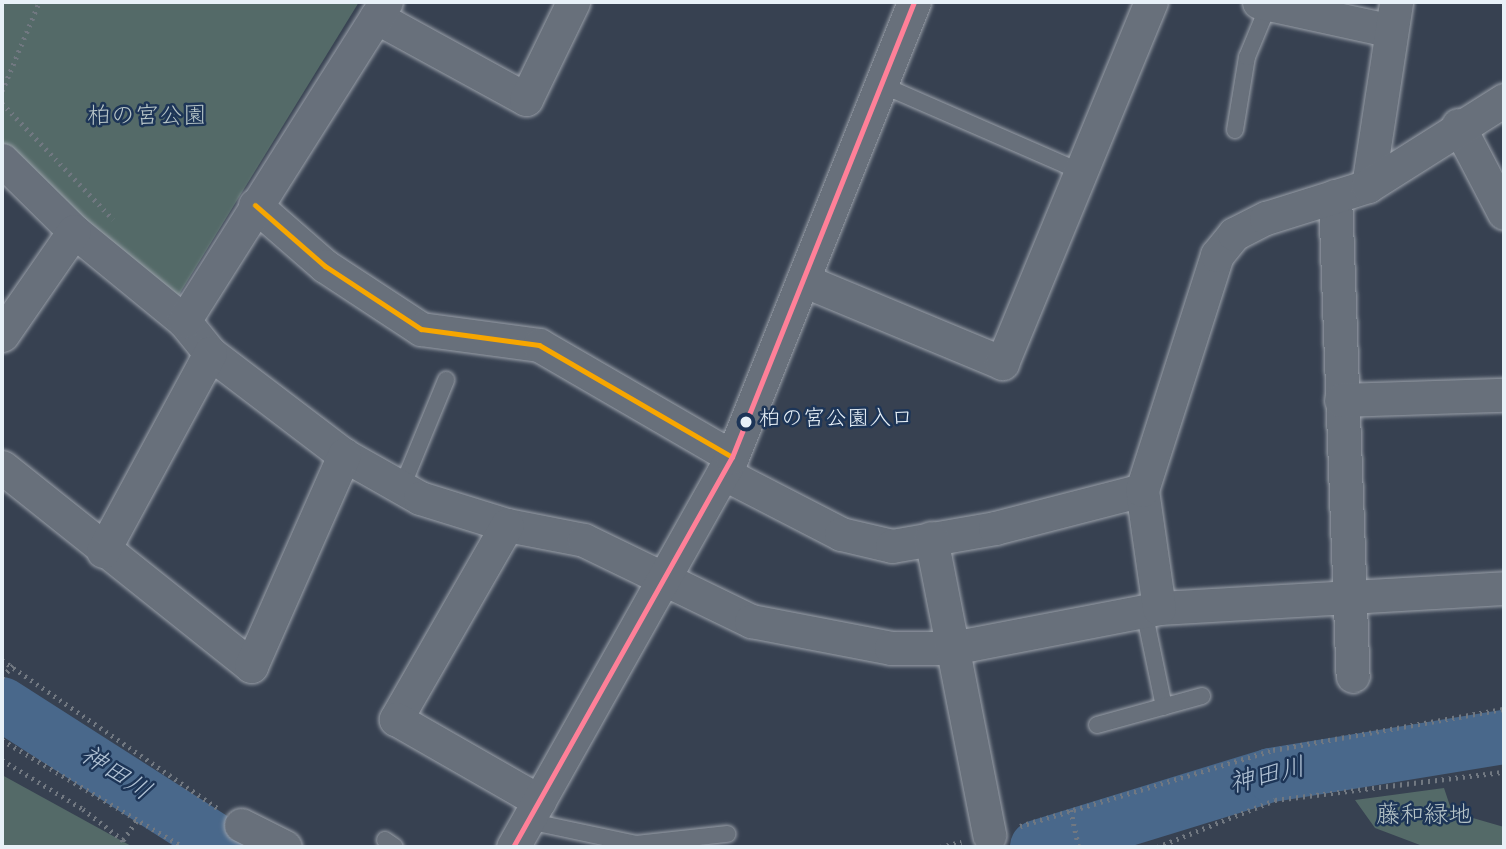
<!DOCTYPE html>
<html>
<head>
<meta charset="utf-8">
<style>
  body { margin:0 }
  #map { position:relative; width:1506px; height:849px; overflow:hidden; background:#374151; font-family:"Gochi Hand","Klee One",sans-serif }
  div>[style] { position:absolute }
  .green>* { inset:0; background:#546a68 }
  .river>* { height:54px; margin:-27px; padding:0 27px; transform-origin:27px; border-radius:27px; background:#49688b }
  .path>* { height:4.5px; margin-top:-2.25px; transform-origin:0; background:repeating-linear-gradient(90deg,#717881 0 2px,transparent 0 7px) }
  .roads { filter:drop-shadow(0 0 2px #9ba1aa) drop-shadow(0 0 2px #9ba1aa) }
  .lane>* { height:16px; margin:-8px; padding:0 8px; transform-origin:8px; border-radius:8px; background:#68707b }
  .street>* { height:33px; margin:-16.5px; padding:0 16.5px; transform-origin:16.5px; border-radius:16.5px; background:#68707b }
  .bus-1>* { height:5px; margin:-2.5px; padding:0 2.5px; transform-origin:2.5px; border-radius:2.5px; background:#f7a600 }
  .bus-2>* { height:5px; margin:-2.5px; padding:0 2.5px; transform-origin:2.5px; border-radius:2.5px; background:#ff8098 }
  .dots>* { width:19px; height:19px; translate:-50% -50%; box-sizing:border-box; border:4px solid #1d3557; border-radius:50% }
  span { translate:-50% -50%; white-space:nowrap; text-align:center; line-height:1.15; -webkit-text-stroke:5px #1d3557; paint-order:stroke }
  .bus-label { font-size:22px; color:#e8f1f8 }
  .left { translate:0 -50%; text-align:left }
  .park-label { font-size:24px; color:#b6c4c7 }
  .water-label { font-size:26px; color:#b1c2d4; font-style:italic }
  .frame { position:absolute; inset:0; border:4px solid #e8f1f8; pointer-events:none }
</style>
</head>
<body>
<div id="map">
  <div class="green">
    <i style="clip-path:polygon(2px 2px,359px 2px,174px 303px,2px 143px)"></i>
    <i style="clip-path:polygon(2px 775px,133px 847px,2px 847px)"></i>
    <i style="clip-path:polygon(1444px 788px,1452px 812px,1504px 827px,1504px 845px,1420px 845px,1375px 828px,1355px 800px)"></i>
  </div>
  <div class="river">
    <i style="left:2px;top:704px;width:266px;rotate:32.6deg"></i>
    <i style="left:1037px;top:847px;width:245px;rotate:-17.1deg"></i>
    <i style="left:1271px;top:775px;width:236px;rotate:-9.3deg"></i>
  </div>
  <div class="path">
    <i style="left:2px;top:91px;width:96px;rotate:-67.4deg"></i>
    <i style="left:2px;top:103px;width:161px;rotate:46.3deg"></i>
    <i style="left:2px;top:660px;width:261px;rotate:34.5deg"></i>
    <i style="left:2px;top:677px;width:16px;rotate:-47deg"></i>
    <i style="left:2px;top:740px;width:211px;rotate:30.5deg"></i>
    <i style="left:2px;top:760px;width:95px;rotate:31.2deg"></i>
    <i style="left:83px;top:809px;width:51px;rotate:37.8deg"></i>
    <i style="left:123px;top:840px;width:7px;rotate:98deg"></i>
    <i style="left:1071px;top:810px;width:38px;rotate:78deg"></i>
    <i style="left:1020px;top:826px;width:264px;rotate:-16.7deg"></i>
    <i style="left:1273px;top:750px;width:235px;rotate:-10.1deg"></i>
    <i style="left:123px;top:840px;width:24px;rotate:-55deg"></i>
    <i style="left:2px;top:846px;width:1px;rotate:45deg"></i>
    <i style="left:940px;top:847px;width:22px;rotate:-13deg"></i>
    <i style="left:1157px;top:847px;width:127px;rotate:-21.7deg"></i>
    <i style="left:1275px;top:800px;width:231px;rotate:-7deg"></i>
  </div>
  <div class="roads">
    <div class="lane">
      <i style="left:880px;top:84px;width:215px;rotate:23.6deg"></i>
      <i style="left:1235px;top:130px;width:74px;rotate:-80.7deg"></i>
      <i style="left:1247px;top:57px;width:57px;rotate:-67.5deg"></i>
      <i style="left:402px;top:487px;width:116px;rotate:-67.6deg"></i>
      <i style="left:1144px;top:611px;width:98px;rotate:78.2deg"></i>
      <i style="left:1097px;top:725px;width:109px;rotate:-15.4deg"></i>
      <i style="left:528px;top:821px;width:110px;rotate:12deg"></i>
      <i style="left:636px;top:844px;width:92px;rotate:-6.3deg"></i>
      <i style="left:385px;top:840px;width:12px;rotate:35deg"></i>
    </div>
    <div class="street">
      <i style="left:1259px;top:2px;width:131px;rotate:12.3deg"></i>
      <i style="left:376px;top:17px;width:171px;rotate:28.7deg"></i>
      <i style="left:526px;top:99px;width:108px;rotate:-64.1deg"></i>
      <i style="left:1458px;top:125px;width:99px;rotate:62.4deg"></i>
      <i style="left:2px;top:160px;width:101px;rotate:44.6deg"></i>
      <i style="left:74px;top:231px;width:142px;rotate:39.3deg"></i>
      <i style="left:184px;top:321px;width:41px;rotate:50.9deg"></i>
      <i style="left:210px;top:353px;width:168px;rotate:37.3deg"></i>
      <i style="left:344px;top:455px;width:87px;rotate:29.5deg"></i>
      <i style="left:420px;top:498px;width:91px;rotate:17.2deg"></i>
      <i style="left:507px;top:525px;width:78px;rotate:11deg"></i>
      <i style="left:584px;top:540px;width:186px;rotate:25.9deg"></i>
      <i style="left:751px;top:621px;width:143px;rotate:10.9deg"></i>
      <i style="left:891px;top:648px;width:61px"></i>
      <i style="left:952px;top:648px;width:211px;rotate:-10.9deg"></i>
      <i style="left:1159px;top:608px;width:346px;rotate:-3.3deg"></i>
      <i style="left:1368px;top:186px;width:186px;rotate:-81.3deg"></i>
      <i style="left:1335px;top:196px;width:480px;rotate:87.9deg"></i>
      <i style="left:255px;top:205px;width:93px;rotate:41.1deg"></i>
      <i style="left:325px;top:266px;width:115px;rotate:33.3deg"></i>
      <i style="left:421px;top:329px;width:119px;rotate:7.7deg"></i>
      <i style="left:539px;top:345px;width:223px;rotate:30.1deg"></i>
      <i style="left:803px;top:280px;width:216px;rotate:22.6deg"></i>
      <i style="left:1002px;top:363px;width:391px;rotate:-67.6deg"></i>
      <i style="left:184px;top:321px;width:378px;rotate:-57.7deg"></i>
      <i style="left:2px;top:335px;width:126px;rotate:-55.3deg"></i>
      <i style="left:1341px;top:400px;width:163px;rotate:-1.8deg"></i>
      <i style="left:2px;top:467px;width:319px;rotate:38.6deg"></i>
      <i style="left:251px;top:666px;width:231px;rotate:-66.2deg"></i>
      <i style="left:723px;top:473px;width:133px;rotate:27.3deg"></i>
      <i style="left:841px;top:534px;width:52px;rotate:13.2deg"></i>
      <i style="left:892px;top:546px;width:105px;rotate:-9.9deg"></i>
      <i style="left:995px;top:528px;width:152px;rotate:-14.5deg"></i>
      <i style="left:507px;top:525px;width:224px;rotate:119.8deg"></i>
      <i style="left:396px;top:719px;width:165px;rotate:29.8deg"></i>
      <i style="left:931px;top:538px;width:303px;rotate:78.9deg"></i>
      <i style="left:103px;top:551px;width:225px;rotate:-61.6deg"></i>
      <i style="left:1159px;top:608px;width:119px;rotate:-98.2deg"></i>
      <i style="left:1142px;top:490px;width:247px;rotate:-72.3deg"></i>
      <i style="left:1217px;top:255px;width:27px;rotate:-51deg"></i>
      <i style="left:1234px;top:234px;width:36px;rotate:-27deg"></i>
      <i style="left:1266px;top:218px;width:107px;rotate:-17.4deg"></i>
      <i style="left:1368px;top:186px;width:161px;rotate:-32.3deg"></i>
      <i style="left:241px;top:825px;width:49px;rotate:26.6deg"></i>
      <i style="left:513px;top:847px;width:447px;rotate:-60.7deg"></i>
      <i style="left:732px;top:457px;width:490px;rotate:-68.2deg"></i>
    </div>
  </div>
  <div class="bus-1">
    <i style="left:255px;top:205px;width:93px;rotate:41.1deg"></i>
    <i style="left:325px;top:266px;width:115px;rotate:33.3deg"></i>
    <i style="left:421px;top:329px;width:119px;rotate:7.7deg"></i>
    <i style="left:539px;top:345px;width:223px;rotate:30.1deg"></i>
  </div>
  <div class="bus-2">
    <i style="left:513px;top:847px;width:447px;rotate:-60.7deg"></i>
    <i style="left:732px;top:457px;width:490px;rotate:-68.2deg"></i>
  </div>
  <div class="dots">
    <i style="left:746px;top:422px;background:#e8f1f8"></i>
  </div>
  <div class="bus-label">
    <span class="left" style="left:759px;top:422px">柏の宮公園入口</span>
  </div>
  <div class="park-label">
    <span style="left:147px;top:119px">柏の宮公園</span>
    <span style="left:1424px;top:818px">藤和緑地</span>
  </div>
  <div class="water-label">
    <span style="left:114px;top:776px;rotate:33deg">神田川</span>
    <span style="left:1268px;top:779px;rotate:-14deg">神田川</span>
  </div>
  <div class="frame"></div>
</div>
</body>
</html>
